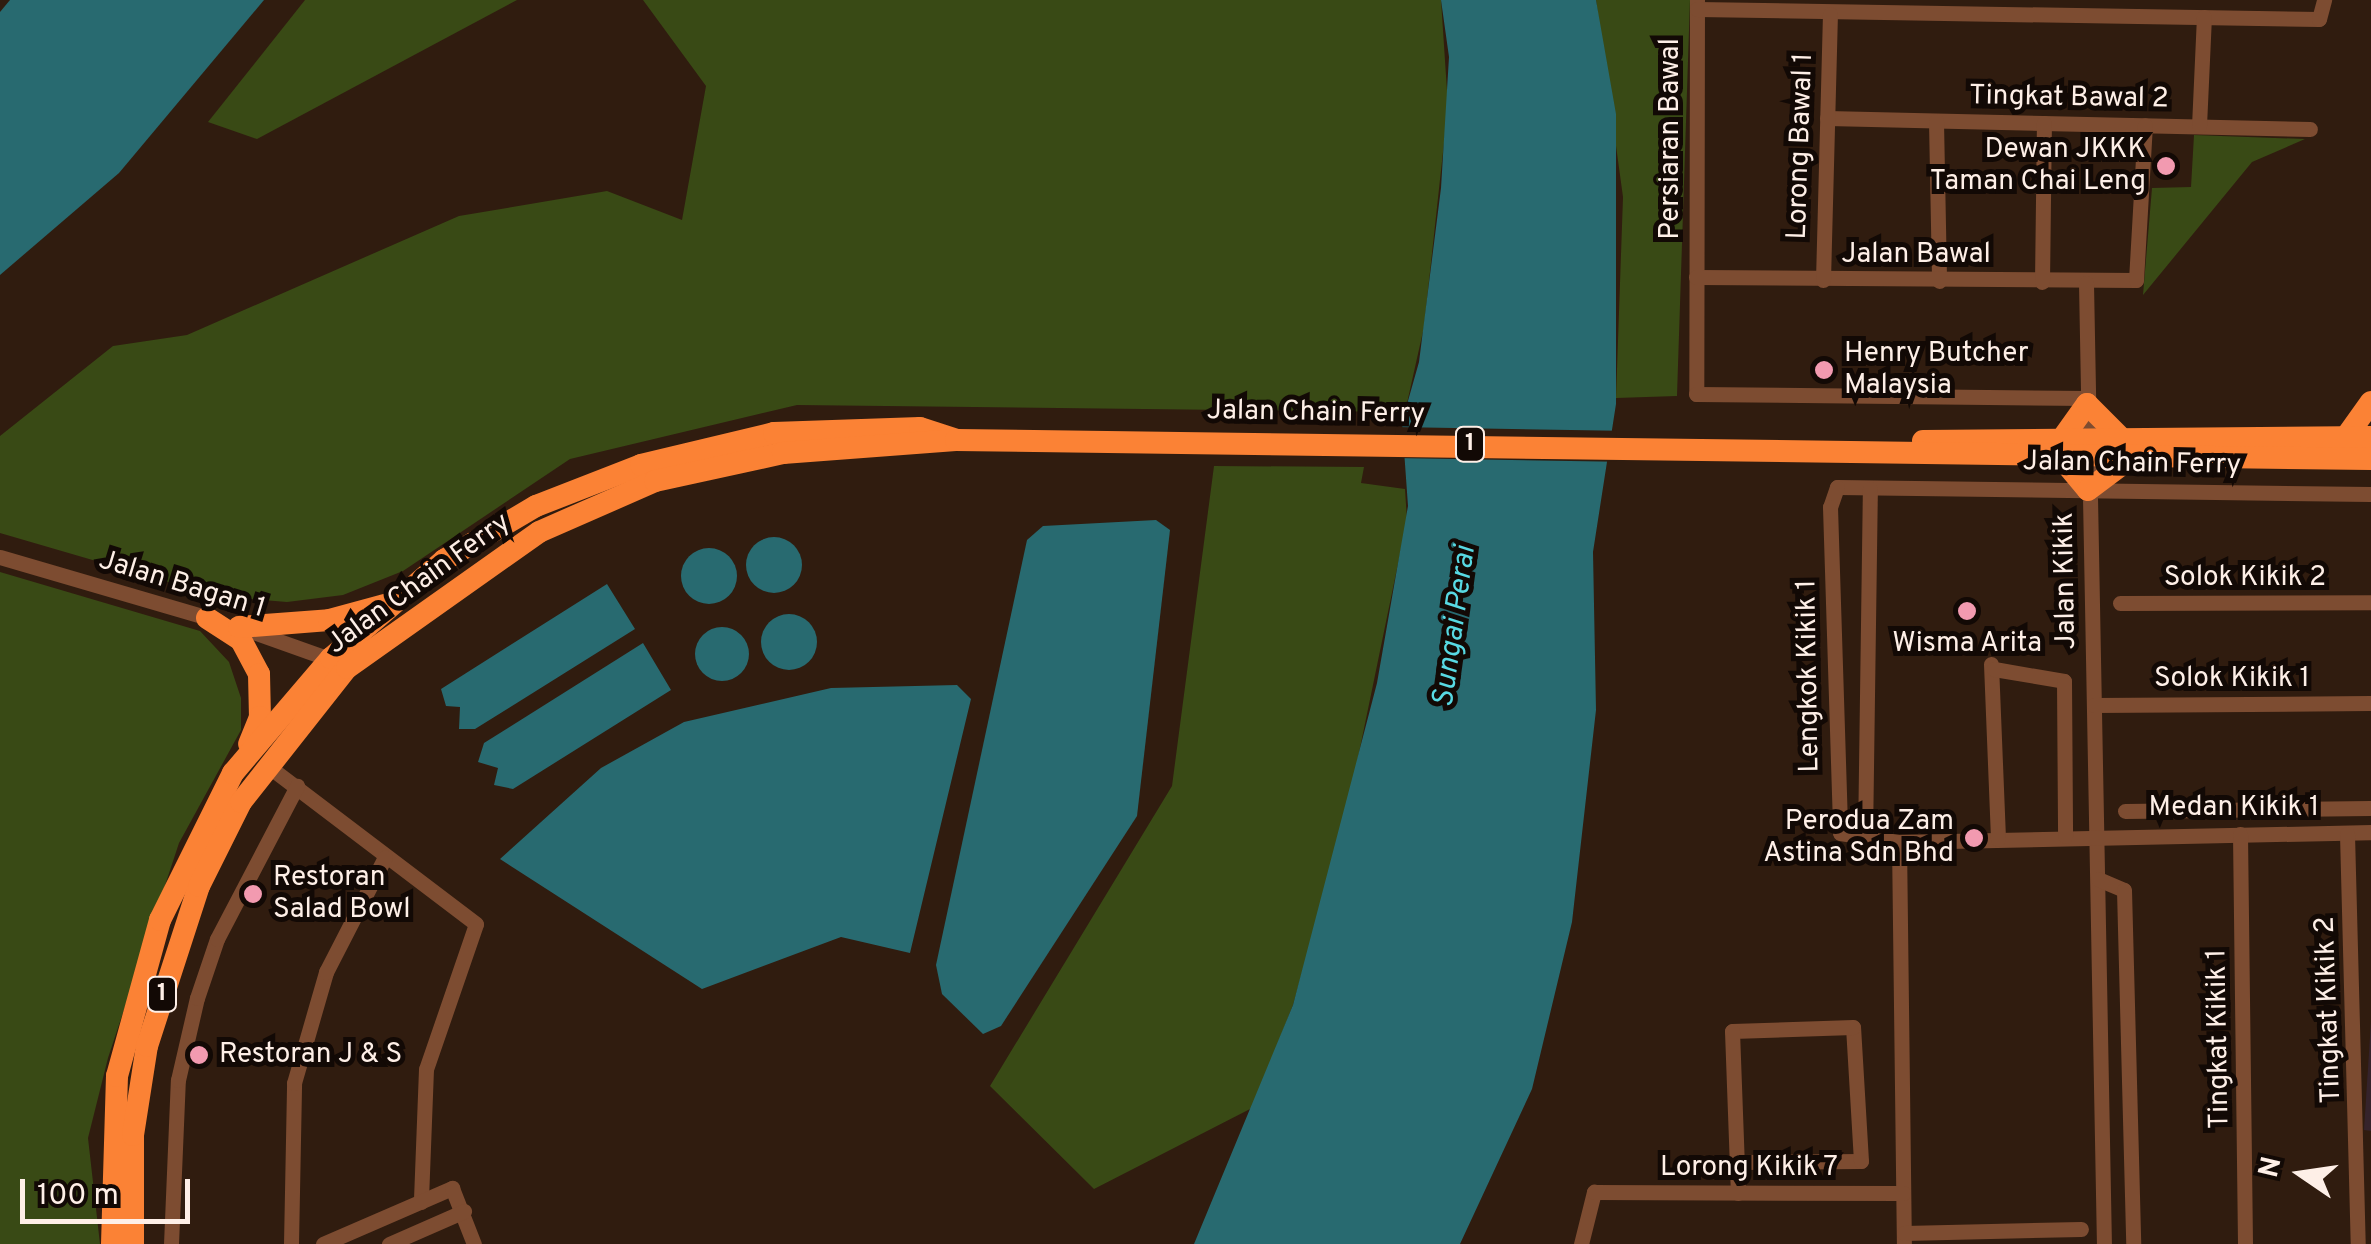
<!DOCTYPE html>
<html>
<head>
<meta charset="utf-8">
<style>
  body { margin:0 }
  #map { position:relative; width:2371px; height:1244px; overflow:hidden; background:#301c0f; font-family:Overpass,sans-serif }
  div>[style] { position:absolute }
  .education>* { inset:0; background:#35232b }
  .green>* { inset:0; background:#394a15 }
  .water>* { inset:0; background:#286a70 }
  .round { border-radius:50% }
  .pier>* { inset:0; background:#301c0f; transform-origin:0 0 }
  .minor>* { height:15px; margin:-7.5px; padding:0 7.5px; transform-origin:7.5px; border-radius:7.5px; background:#7d4c31 }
  .highway>* { height:22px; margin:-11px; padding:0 11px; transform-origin:11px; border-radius:11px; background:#fb8235 }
  .dots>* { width:28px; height:28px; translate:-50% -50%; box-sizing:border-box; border:5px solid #120905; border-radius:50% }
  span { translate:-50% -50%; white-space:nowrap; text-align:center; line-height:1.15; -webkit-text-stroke:10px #120905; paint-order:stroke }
  .shield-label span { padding:2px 8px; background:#120905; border:2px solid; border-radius:8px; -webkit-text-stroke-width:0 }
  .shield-label { font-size:25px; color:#feefe7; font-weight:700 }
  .street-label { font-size:28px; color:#feefe7 }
  .poi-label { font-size:28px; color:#feefe7 }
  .right { translate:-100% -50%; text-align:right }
  .left { translate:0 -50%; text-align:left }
  .water-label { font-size:30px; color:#58d9e3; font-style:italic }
  .north { position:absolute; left:2251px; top:1124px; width:100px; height:100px; -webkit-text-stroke:8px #120905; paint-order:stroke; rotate:283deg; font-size:28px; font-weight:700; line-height:40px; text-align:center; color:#feefe7 }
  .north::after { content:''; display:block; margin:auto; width:35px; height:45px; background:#feefe7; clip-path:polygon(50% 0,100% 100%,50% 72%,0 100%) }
  .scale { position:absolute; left:20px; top:1179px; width:170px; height:45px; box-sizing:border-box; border:5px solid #feefe7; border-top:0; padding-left:12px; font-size:30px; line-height:35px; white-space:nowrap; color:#feefe7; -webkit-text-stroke:8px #120905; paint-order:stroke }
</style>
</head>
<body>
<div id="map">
  <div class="education">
    <i style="clip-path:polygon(2371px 1021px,2371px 1131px,2364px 1130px)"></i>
  </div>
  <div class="green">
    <i style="clip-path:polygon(305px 0,517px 0,257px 139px,208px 122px)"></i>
    <i style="clip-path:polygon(643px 0,1441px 0,1448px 106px,1424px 327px,1405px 412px,797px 405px,570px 459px,403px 571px,343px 595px,287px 602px,216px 596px,0 533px,0 436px,113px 346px,187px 335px,459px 216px,607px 191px,682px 220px,706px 86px)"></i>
    <i style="clip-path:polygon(1596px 0,1690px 0,1677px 396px,1616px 398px,1623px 197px)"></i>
    <i style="clip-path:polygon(2194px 135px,2305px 139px,2252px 162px,2143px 295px,2152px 188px,2191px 187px)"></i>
    <i style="clip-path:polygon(1214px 466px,1364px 467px,1361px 483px,1405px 489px,1407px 520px,1347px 811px,1293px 1005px,1252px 1108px,1094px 1189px,990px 1086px,1172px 786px)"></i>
    <i style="clip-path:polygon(0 572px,200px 631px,229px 662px,241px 698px,241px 730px,179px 843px,108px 1058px,88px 1138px,100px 1244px,0 1244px)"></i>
  </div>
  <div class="water">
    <i style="clip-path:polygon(10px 0,264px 0,119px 173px,0 275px,0 12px)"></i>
    <i style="clip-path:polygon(1441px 0,1596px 0,1616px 114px,1616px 404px,1593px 552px,1596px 710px,1572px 922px,1532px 1089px,1460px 1244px,1194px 1244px,1293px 1005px,1377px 683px,1408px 506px,1402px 422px,1419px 362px,1441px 188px,1449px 57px)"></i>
    <i style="clip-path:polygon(1156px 520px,1170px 530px,1137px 816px,1001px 1026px,983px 1034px,942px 994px,936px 965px,1027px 540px,1043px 526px)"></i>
    <i class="round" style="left:746px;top:537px;width:56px;height:56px"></i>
    <i class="round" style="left:681px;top:548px;width:56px;height:56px"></i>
    <i style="clip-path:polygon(607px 584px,635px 629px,475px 729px,459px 729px,460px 707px,446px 706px,441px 689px)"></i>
    <i class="round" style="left:761px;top:614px;width:56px;height:56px"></i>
    <i class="round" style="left:695px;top:627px;width:54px;height:54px"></i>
    <i style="clip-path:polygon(643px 643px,671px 690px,513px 789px,494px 785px,498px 768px,478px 762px,484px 743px)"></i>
    <i style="clip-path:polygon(957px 685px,971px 699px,910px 953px,841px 937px,702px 989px,500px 859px,601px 768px,684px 722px,831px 688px)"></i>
  </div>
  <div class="pier">
    <i style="left:1396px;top:427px;width:221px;height:31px;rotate:1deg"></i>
  </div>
  <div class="minor">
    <i style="left:1697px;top:0;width:394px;rotate:90.1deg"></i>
    <i style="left:1696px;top:394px;width:391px;rotate:0.6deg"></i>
    <i style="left:1697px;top:9px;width:622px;rotate:0.92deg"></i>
    <i style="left:2319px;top:19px;width:20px;rotate:-75deg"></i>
    <i style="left:1827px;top:118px;width:483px;rotate:1.3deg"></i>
    <i style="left:1936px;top:121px;width:160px;rotate:88.9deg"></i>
    <i style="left:2199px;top:126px;width:109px;rotate:-87.4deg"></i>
    <i style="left:1696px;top:277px;width:440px;rotate:0.4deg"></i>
    <i style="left:2136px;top:280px;width:155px;rotate:-86.7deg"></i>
    <i style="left:1823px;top:280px;width:266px;rotate:-88.5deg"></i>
    <i style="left:2042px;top:282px;width:159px;rotate:-89.3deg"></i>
    <i style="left:2086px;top:283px;width:961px;rotate:88.93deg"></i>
    <i style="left:2371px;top:494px;width:534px;rotate:-179.25deg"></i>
    <i style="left:1837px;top:487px;width:21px;rotate:109deg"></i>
    <i style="left:1830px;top:507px;width:326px;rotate:88.2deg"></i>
    <i style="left:1840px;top:833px;width:60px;rotate:8.7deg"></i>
    <i style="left:1899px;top:842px;width:472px;rotate:-1.2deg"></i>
    <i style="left:0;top:557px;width:221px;rotate:16.3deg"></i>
    <i style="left:2120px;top:603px;width:251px;rotate:-0.2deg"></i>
    <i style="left:248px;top:630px;width:92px;rotate:19.6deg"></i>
    <i style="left:1991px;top:664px;width:175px;rotate:87.7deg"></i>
    <i style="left:1994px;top:669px;width:71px;rotate:9.7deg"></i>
    <i style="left:2064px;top:681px;width:155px;rotate:89.6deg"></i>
    <i style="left:2094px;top:705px;width:277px;rotate:-0.4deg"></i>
    <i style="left:268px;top:766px;width:261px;rotate:37.2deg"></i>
    <i style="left:476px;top:924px;width:153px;rotate:109deg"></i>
    <i style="left:426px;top:1069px;width:133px;rotate:92.2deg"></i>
    <i style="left:2125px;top:811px;width:246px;rotate:-0.7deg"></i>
    <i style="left:2240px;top:834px;width:410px;rotate:89.3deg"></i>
    <i style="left:2347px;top:834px;width:410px;rotate:88.5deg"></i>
    <i style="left:1865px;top:839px;width:350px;rotate:-89.2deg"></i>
    <i style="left:1899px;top:842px;width:402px;rotate:89.3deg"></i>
    <i style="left:2098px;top:879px;width:28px;rotate:23deg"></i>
    <i style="left:2124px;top:890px;width:354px;rotate:88.5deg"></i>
    <i style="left:1738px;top:1162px;width:123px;rotate:-0.5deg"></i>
    <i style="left:1861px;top:1161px;width:134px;rotate:-93.4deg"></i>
    <i style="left:1853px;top:1027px;width:121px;rotate:178.1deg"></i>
    <i style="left:1732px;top:1031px;width:162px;rotate:87.9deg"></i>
    <i style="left:1904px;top:1233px;width:177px;rotate:-1.3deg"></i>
    <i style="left:171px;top:1244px;width:164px;rotate:-87.6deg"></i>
    <i style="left:178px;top:1080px;width:84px;rotate:-77deg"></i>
    <i style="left:197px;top:998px;width:62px;rotate:-71.3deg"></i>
    <i style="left:217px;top:939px;width:173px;rotate:-62.4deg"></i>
    <i style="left:291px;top:1244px;width:161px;rotate:-88.9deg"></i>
    <i style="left:294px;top:1083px;width:116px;rotate:-73.9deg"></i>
    <i style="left:326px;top:972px;width:129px;rotate:-62.8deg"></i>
    <i style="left:323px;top:1244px;width:141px;rotate:-23.5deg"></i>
    <i style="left:452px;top:1188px;width:60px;rotate:68.6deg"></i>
    <i style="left:389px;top:1244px;width:82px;rotate:-23.7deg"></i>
    <i style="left:1581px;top:1244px;width:54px;rotate:-76deg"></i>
    <i style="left:1594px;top:1192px;width:309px;rotate:0.2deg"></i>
  </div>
  <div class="highway">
    <i style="left:2346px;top:437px;width:43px;rotate:-54.5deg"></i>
    <i style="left:2062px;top:439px;width:43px;rotate:-54.5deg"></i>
    <i style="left:2087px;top:404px;width:48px;rotate:45deg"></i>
    <i style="left:1923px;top:441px;width:448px;rotate:-0.5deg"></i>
    <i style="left:2062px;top:459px;width:40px;rotate:50deg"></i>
    <i style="left:2088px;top:490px;width:50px;rotate:-36.9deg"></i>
    <i style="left:207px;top:618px;width:40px;rotate:32.9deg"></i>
    <i style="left:241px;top:640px;width:38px;rotate:62deg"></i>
    <i style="left:259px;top:674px;width:43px;rotate:88.7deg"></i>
    <i style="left:260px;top:717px;width:29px;rotate:112deg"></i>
    <i style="left:239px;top:627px;width:90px;rotate:-4.4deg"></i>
    <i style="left:329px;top:620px;width:61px;rotate:-15.2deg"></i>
    <i style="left:112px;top:1244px;width:168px;rotate:-88.3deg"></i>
    <i style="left:117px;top:1076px;width:162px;rotate:-74.6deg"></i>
    <i style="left:160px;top:920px;width:164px;rotate:-63.6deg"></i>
    <i style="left:233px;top:773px;width:151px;rotate:-49.6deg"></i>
    <i style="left:331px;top:658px;width:150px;rotate:-40.9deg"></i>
    <i style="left:444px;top:560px;width:107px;rotate:-30.4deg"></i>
    <i style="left:536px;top:506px;width:113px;rotate:-21.3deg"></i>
    <i style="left:641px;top:465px;width:137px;rotate:-13.5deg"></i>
    <i style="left:774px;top:433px;width:146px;rotate:-2deg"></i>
    <i style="left:920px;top:428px;width:38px;rotate:18deg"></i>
    <i style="left:133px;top:1244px;width:109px;rotate:-90deg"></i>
    <i style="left:133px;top:1135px;width:90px;rotate:-81.1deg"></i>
    <i style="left:147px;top:1046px;width:168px;rotate:-72deg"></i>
    <i style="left:199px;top:886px;width:94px;rotate:-63.4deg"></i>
    <i style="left:241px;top:802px;width:171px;rotate:-51.7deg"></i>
    <i style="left:347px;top:668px;width:235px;rotate:-35.3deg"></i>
    <i style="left:539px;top:532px;width:127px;rotate:-23.7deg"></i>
    <i style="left:655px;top:481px;width:131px;rotate:-12.3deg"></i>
    <i style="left:783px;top:453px;width:173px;rotate:-4.3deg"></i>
    <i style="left:956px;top:440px;width:1415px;rotate:0.77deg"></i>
  </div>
  <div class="dots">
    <i style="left:2166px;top:166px;background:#f29ab0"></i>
    <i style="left:1824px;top:370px;background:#f29ab0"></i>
    <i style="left:1967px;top:611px;background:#f29ab0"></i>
    <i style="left:1974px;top:838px;background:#f29ab0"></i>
    <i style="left:253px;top:894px;background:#f29ab0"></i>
    <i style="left:199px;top:1055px;background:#f29ab0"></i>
  </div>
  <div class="shield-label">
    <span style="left:1470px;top:444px">1</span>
    <span style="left:162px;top:994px">1</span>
  </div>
  <div class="street-label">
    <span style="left:2069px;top:98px;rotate:1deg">Tingkat Bawal 2</span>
    <span style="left:1671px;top:139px;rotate:-90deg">Persiaran Bawal</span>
    <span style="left:1801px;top:146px;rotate:-88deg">Lorong Bawal 1</span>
    <span style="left:1916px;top:255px">Jalan Bawal</span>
    <span style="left:1316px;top:413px;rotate:1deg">Jalan Chain Ferry</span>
    <span style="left:2132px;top:464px;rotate:1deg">Jalan Chain Ferry</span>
    <span style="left:2245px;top:578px">Solok Kikik 2</span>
    <span style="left:2066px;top:581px;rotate:-91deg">Jalan Kikik</span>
    <span style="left:419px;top:584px;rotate:-36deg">Jalan Chain Ferry</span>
    <span style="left:182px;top:585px;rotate:17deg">Jalan Bagan 1</span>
    <span style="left:1809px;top:676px;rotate:-91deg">Lengkok Kikik 1</span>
    <span style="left:2232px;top:679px">Solok Kikik 1</span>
    <span style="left:2234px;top:808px">Medan Kikik 1</span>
    <span style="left:2329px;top:1010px;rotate:-92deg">Tingkat Kikik 2</span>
    <span style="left:2219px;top:1039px;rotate:-91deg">Tingkat Kikik 1</span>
    <span style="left:1749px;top:1168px">Lorong Kikik 7</span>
  </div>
  <div class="poi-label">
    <span class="right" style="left:2146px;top:166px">Dewan JKKK<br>Taman Chai Leng</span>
    <span class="left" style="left:1844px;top:370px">Henry Butcher<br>Malaysia</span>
    <span style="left:1967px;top:644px">Wisma Arita</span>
    <span class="right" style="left:1954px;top:838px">Perodua Zam<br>Astina Sdn Bhd</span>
    <span class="left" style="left:273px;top:894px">Restoran<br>Salad Bowl</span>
    <span class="left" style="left:219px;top:1055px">Restoran J &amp; S</span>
  </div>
  <div class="water-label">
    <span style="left:1456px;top:627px;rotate:-82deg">Sungai Perai</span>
  </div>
  <div class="north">N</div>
  <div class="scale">100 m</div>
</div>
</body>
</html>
